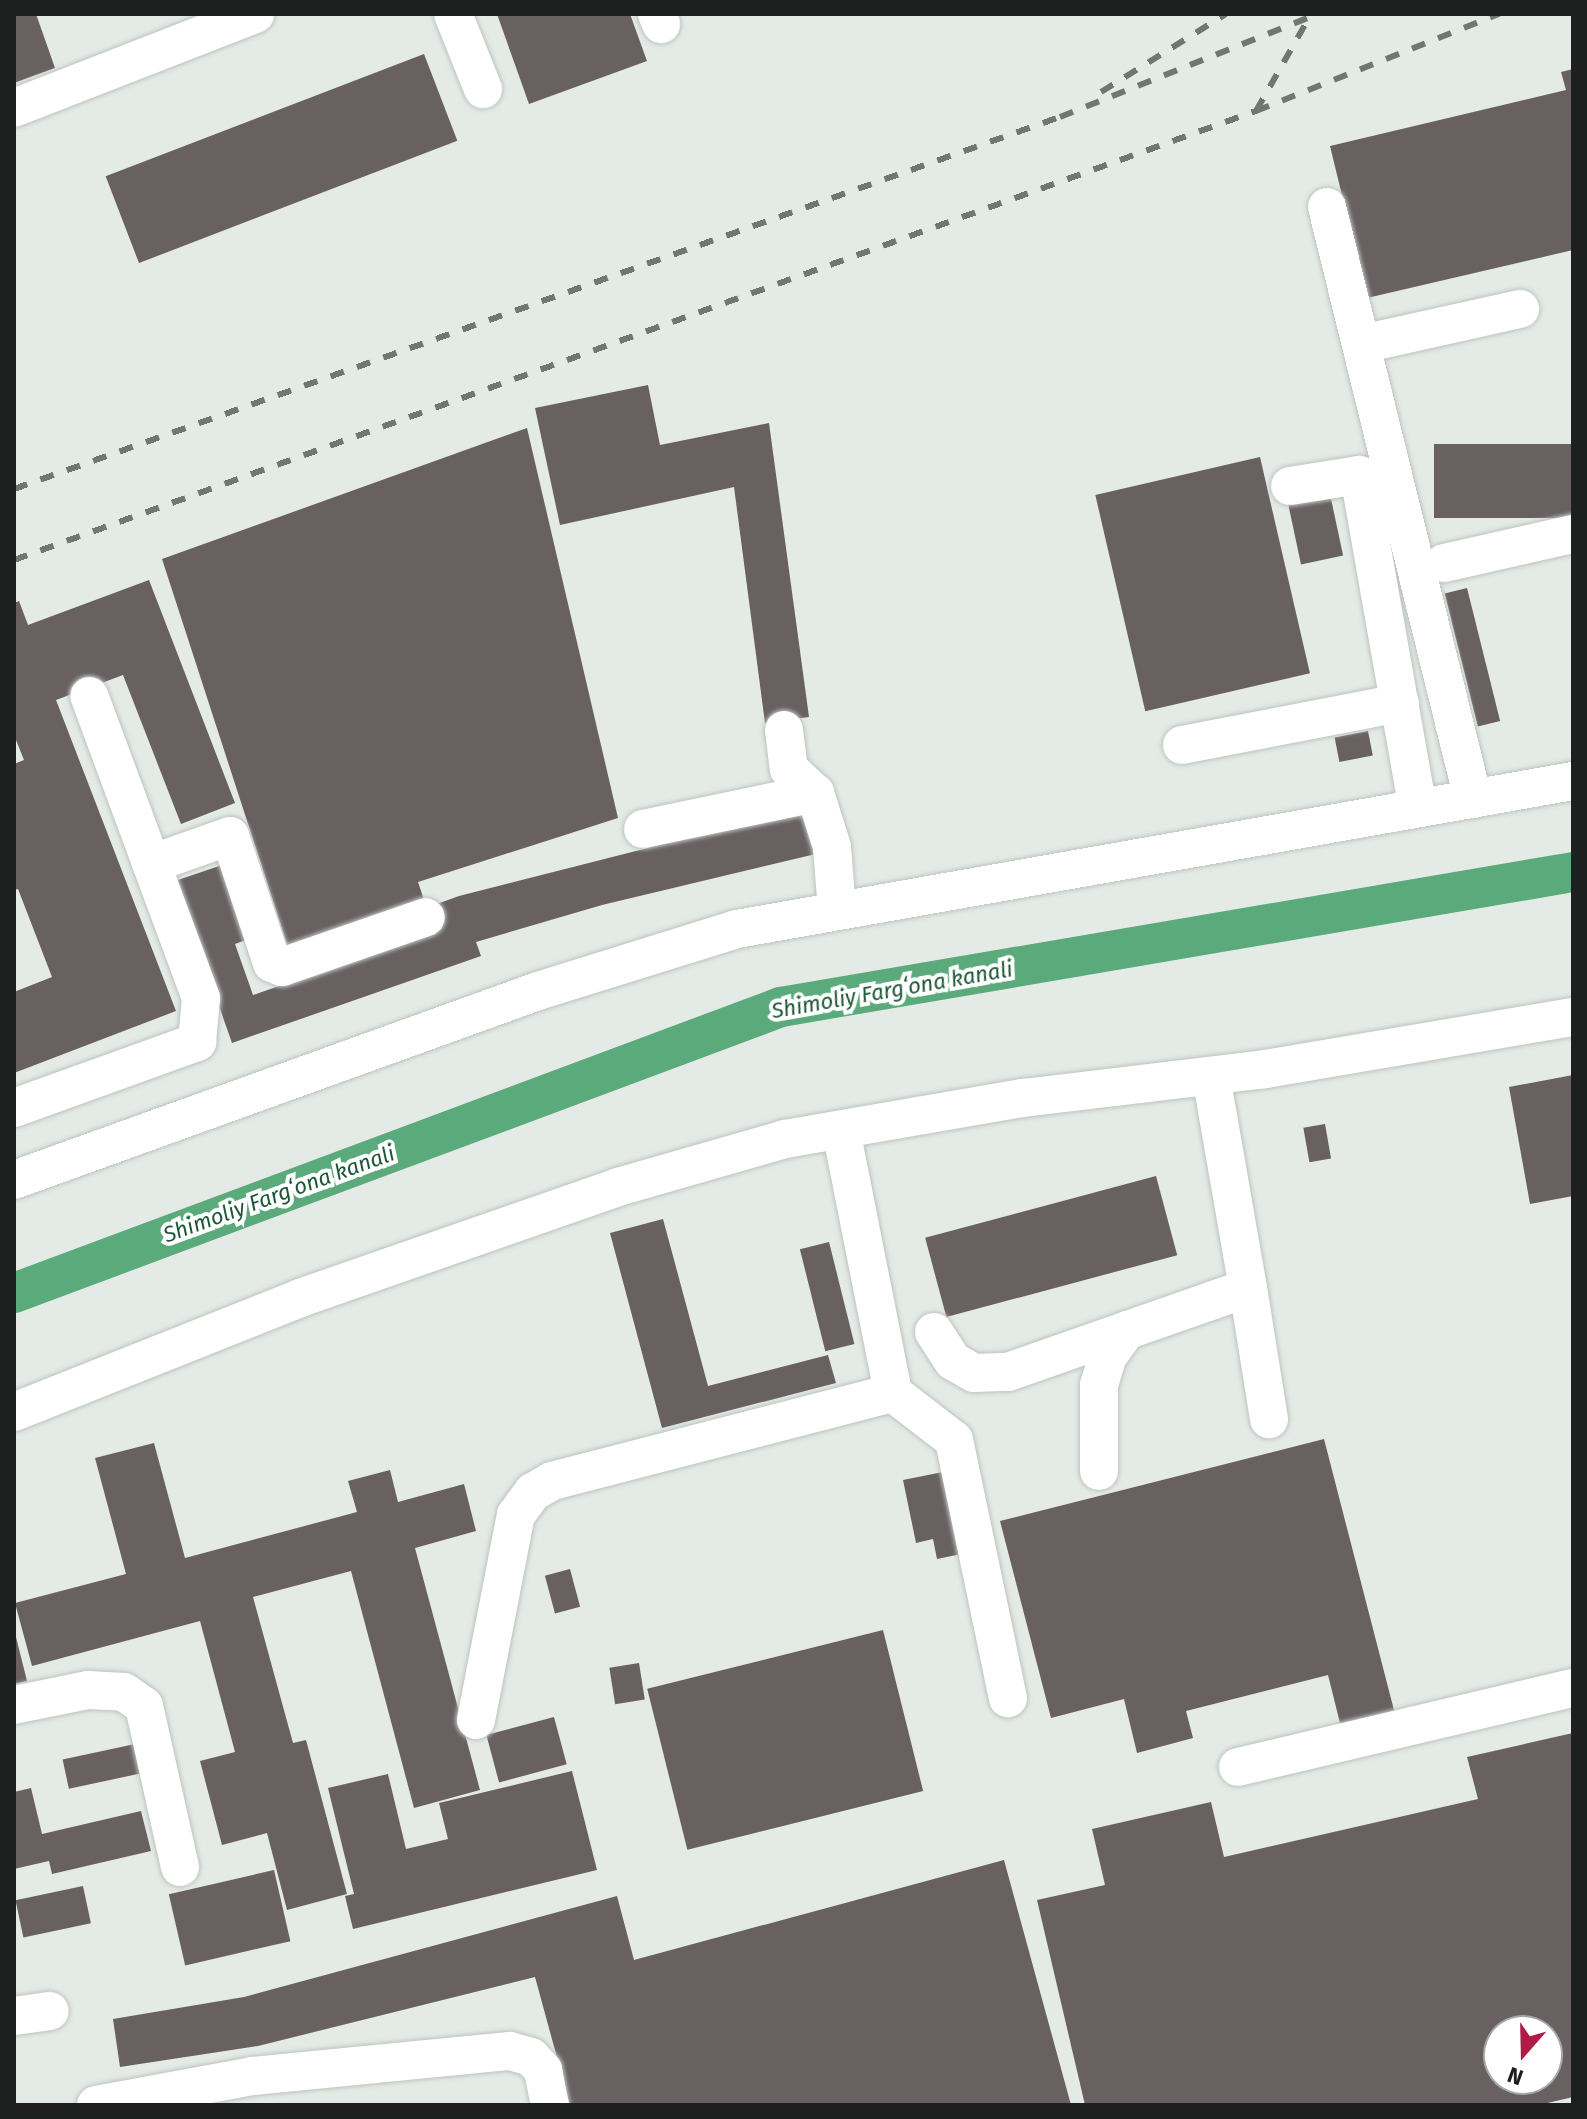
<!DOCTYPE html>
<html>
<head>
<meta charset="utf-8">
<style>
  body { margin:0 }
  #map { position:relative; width:1587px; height:2119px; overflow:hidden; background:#e4ebe6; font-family:"Fira Sans",sans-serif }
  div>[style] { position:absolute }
  .canal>* { height:40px; margin:-20px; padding:0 20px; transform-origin:20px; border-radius:20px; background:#5baa7b }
  .building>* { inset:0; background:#686061; transform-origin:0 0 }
  .roads { filter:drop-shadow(0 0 2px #bdc4bf) drop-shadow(0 0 2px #bdc4bf) }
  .minor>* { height:38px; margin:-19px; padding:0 19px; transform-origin:19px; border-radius:19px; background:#fff }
  .rail>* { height:6px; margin-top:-3px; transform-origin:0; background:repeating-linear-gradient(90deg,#717673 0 14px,transparent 0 28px) }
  span { translate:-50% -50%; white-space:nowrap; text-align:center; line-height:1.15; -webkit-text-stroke:8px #fff; paint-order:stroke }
  .water-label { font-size:22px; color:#1b5636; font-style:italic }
  .frame { position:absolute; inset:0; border:16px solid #1d201e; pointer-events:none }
  .north { position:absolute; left:1483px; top:2015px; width:80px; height:80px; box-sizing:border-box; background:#fff; border:2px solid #a5a6a5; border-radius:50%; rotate:200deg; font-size:22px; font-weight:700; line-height:32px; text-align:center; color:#1d201e }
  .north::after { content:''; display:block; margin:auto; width:28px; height:36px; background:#ae1b47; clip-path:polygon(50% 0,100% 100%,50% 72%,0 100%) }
</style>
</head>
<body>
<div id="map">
  <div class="canal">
    <i style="left:14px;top:1293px;width:819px;rotate:-20.45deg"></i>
    <i style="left:781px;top:1007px;width:803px;rotate:-9.67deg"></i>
  </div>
  <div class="building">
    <i style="clip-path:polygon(14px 14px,36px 14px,55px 68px,14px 83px)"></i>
    <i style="clip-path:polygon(497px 14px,630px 14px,647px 61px,529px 104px)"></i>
    <i style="left:424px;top:54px;width:93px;height:341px;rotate:69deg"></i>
    <i style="clip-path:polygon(1573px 69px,1573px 250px,1367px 298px,1330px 146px,1566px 90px,1561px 72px)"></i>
    <i style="clip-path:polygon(648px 385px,660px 445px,769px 423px,809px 717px,765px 723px,734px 487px,560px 525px,535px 408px)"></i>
    <i style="clip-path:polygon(527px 428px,618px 818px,418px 882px,426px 906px,289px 950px,162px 559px)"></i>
    <i style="left:1573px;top:444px;width:74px;height:139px;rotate:90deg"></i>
    <i style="left:1260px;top:457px;width:222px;height:169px;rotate:77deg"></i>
    <i style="left:1330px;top:494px;width:63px;height:43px;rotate:78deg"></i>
    <i style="clip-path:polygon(149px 580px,235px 803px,181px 824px,123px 675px,56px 700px,176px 1011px,14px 1073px,14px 992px,52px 977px,18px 889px,14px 890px,14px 764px,24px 760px,14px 735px,14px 603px,19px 601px,28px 625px)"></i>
    <i style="left:1467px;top:588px;width:137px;height:23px;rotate:76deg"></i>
    <i style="left:1368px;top:731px;width:25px;height:34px;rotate:79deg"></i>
    <i style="clip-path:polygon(813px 806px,824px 852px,602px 905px,476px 942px,481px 956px,232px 1043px,175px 881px,228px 863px,254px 937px,235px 944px,253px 995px,442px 929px,434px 905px,459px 896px)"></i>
    <i style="clip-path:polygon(1573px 1075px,1573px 1196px,1530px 1204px,1509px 1087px)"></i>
    <i style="left:1325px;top:1124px;width:35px;height:22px;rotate:80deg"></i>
    <i style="left:1156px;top:1176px;width:82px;height:239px;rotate:75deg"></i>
    <i style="clip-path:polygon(663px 1219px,708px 1386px,828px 1355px,836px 1383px,662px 1428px,610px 1233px)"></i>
    <i style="left:829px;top:1242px;width:105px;height:30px;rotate:76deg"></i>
    <i style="clip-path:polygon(1324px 1439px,1396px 1718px,1342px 1731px,1328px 1675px,1186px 1711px,1193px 1738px,1137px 1753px,1124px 1699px,1051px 1718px,1000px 1521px)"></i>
    <i style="clip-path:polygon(154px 1443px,185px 1558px,357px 1512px,348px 1481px,390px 1470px,398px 1502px,464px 1484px,476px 1531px,415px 1548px,480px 1790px,414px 1808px,351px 1571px,253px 1597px,293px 1743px,306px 1740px,347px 1894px,287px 1910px,267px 1833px,222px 1845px,200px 1761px,235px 1752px,200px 1621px,32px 1666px,15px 1603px,126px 1574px,95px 1458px)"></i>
    <i style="clip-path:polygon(948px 1471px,966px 1553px,937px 1559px,933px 1539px,916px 1543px,903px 1480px)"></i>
    <i style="left:570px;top:1569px;width:39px;height:26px;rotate:75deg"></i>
    <i style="clip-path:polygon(14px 1629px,27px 1681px,14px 1684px)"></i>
    <i style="left:883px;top:1630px;width:166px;height:243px;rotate:76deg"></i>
    <i style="left:639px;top:1663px;width:37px;height:30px;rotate:81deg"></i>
    <i style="left:554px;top:1717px;width:49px;height:70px;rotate:75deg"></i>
    <i style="clip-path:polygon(evenodd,1573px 1733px,1573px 2097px,1539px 2105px,1085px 2105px,1037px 1900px,1105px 1885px,1092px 1829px,1211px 1802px,1224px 1857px,1478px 1799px,1467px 1757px,1573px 1733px,1499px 2031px,1547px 2031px,1547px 2079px,1499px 2079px,1499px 2031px)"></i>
    <i style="left:135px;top:1744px;width:30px;height:74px;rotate:78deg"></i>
    <i style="clip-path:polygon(572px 1771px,597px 1870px,353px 1929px,345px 1896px,354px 1894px,328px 1788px,388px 1774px,406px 1849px,448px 1839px,439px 1803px)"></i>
    <i style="clip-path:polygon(31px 1788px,42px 1834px,141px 1811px,151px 1851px,52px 1874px,49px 1861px,14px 1869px,14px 1792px)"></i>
    <i style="clip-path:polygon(1004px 1860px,1071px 2105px,570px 2105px,535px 1977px,258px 2046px,120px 2067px,113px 2019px,244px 1997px,617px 1896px,634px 1960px)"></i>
    <i style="left:274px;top:1870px;width:73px;height:108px;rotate:77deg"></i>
    <i style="left:83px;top:1886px;width:38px;height:69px;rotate:78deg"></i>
  </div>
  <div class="roads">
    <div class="minor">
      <i style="left:453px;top:14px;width:81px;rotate:68.2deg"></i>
      <i style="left:657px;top:14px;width:11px;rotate:68deg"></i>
      <i style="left:14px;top:108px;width:259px;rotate:-21.3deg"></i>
      <i style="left:1327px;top:207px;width:610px;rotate:76.15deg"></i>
      <i style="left:1362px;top:344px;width:162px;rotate:-12.5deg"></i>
      <i style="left:1290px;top:486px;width:70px;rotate:-9.1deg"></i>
      <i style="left:1359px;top:475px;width:335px;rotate:80deg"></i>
      <i style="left:1444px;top:563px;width:132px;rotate:-12.7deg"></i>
      <i style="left:784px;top:730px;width:39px;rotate:83deg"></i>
      <i style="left:789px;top:769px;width:35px;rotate:43deg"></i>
      <i style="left:815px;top:793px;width:57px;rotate:72.5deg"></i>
      <i style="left:832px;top:847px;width:64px;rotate:85.5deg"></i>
      <i style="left:1182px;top:745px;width:222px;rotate:-10.9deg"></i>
      <i style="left:643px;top:829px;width:176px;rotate:-11.8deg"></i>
      <i style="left:151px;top:864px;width:84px;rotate:-19.5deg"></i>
      <i style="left:230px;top:836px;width:134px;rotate:71.7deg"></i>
      <i style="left:272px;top:963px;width:11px;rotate:22deg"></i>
      <i style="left:282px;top:967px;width:152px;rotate:-19.1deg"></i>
      <i style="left:14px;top:1108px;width:195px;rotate:-19.8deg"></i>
      <i style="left:197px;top:1042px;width:44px;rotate:-84.8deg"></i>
      <i style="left:201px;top:998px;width:322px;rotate:-110.3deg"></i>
      <i style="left:841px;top:1130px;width:268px;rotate:78.8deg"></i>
      <i style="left:893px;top:1393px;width:77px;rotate:37.6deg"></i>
      <i style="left:954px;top:1440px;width:264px;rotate:78.2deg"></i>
      <i style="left:14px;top:1180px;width:557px;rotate:-19.83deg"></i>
      <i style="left:538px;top:991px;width:208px;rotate:-17.3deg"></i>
      <i style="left:737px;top:929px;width:849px;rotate:-10.04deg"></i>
      <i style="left:1248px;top:1288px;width:133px;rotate:80.9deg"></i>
      <i style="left:934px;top:1332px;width:35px;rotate:57deg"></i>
      <i style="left:953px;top:1361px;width:24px;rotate:30deg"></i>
      <i style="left:974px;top:1373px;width:34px;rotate:-2deg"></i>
      <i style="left:1008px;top:1372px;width:254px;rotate:-19.3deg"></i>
      <i style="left:1248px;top:1288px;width:215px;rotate:-99.9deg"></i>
      <i style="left:14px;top:1412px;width:308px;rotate:-21.7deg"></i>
      <i style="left:300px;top:1298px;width:337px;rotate:-19.2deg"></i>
      <i style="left:618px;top:1187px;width:174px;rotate:-16deg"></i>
      <i style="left:785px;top:1139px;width:242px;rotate:-9.8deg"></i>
      <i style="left:1023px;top:1098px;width:244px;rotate:-6.8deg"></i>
      <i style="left:1265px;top:1069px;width:312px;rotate:-9.6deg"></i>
      <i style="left:1099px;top:1471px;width:86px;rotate:-90deg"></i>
      <i style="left:1099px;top:1385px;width:30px;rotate:-73deg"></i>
      <i style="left:1108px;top:1356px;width:32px;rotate:-54deg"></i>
      <i style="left:14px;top:1705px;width:76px;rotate:-11.5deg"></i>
      <i style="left:88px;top:1690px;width:36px;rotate:3deg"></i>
      <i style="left:124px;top:1692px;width:24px;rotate:35deg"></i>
      <i style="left:144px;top:1706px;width:165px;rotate:77.4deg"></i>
      <i style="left:476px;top:1720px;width:209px;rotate:-79deg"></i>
      <i style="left:516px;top:1515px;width:29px;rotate:-54deg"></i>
      <i style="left:533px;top:1492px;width:22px;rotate:-30deg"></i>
      <i style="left:552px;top:1481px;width:352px;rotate:-14.5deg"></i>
      <i style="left:1238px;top:1767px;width:344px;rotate:-13.3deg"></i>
      <i style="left:14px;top:2016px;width:36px;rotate:-8deg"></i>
      <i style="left:96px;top:2105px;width:160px;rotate:-10.5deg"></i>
      <i style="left:253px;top:2076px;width:258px;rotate:-5.6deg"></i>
      <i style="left:510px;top:2051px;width:22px;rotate:16deg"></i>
      <i style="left:531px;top:2057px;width:18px;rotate:47deg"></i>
      <i style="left:543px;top:2070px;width:36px;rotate:79deg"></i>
    </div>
  </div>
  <div class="rail">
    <i style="left:1101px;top:92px;width:147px;rotate:-32deg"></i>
    <i style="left:1256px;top:111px;width:112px;rotate:-60.4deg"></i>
    <i style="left:14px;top:489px;width:1110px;rotate:-19.58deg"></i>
    <i style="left:1060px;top:117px;width:277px;rotate:-21.8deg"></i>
    <i style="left:14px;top:560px;width:1321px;rotate:-19.88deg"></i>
    <i style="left:1256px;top:111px;width:262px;rotate:-21.8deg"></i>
  </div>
  <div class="water-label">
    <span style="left:892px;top:990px;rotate:-10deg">Shimoliy Fargʻona kanali</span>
    <span style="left:279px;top:1194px;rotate:-20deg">Shimoliy Fargʻona kanali</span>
  </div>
  <div class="frame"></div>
  <div class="north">N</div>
</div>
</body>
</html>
